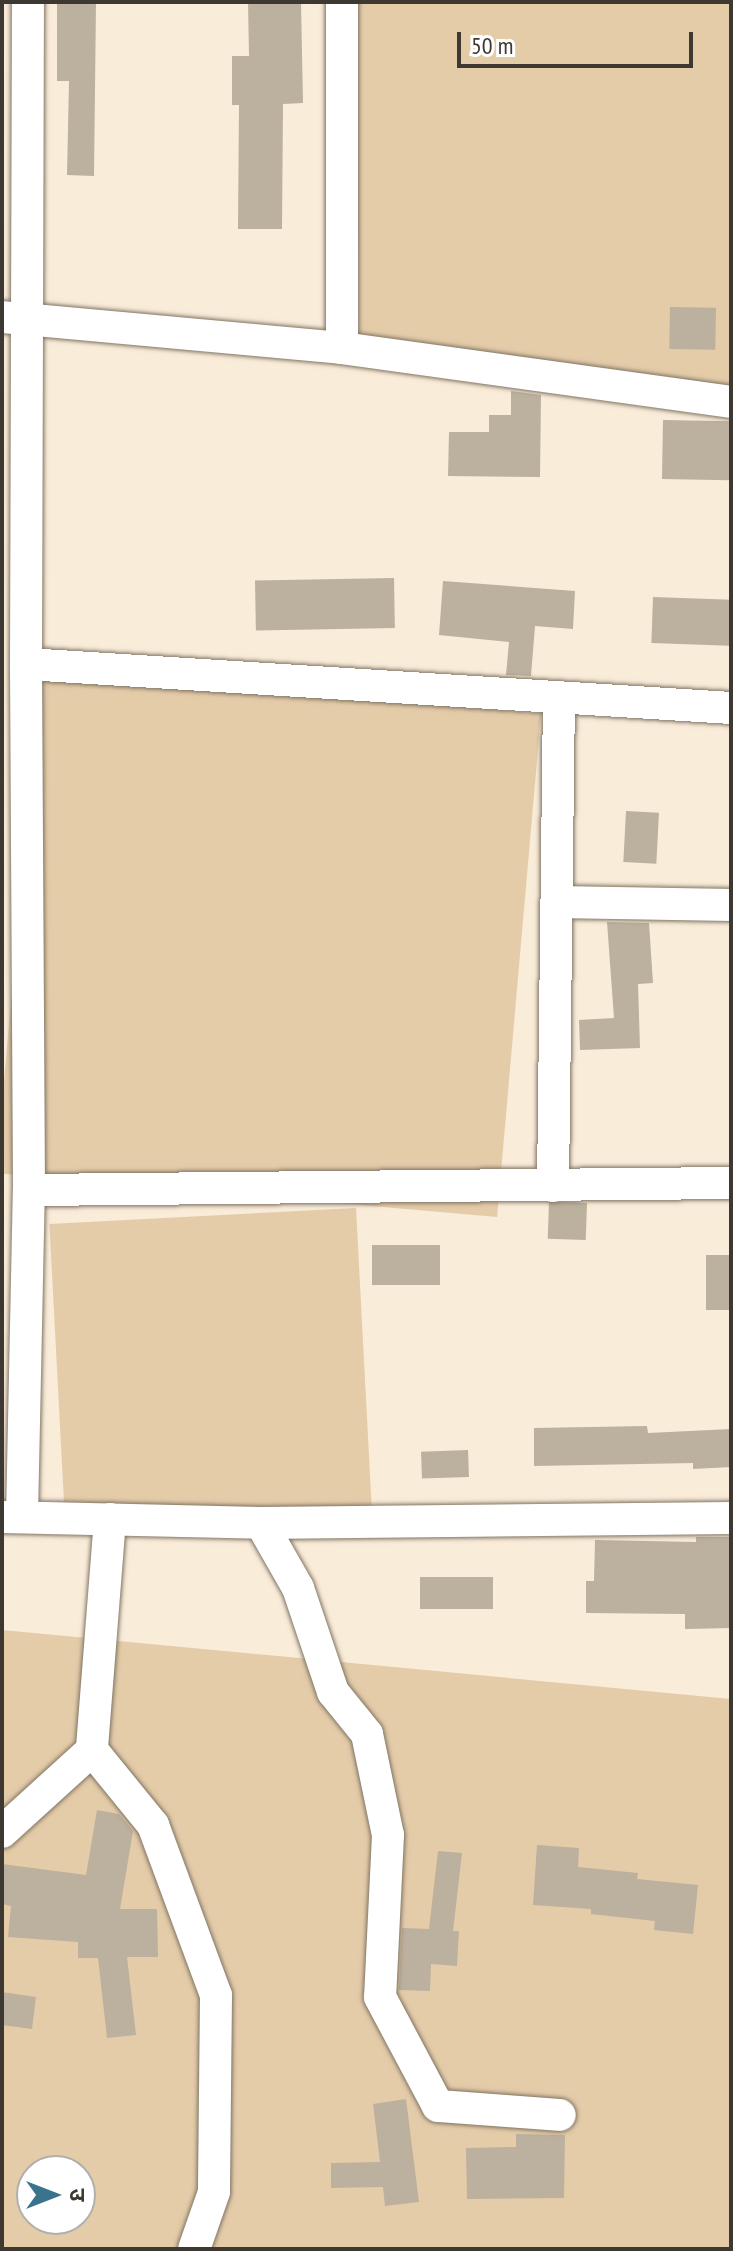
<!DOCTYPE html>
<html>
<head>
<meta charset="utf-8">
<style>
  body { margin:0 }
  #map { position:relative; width:733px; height:2251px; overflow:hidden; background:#f9ecd9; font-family:"PT Sans Narrow","Noto Sans Devanagari",sans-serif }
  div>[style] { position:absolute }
  .green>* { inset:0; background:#e4cca9; transform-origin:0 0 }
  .building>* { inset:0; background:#bcb09e; transform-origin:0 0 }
  .roads { filter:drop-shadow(0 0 2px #817564) drop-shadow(0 0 2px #817564) }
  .minor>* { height:32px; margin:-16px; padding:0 16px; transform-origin:16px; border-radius:16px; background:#fff }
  span { translate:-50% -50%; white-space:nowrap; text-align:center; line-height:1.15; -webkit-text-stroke:8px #fff; paint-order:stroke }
  .frame { position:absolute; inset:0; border:4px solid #3d3831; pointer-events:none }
  .north { position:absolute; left:16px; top:2155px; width:80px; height:80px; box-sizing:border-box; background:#fff; border:2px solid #b1afad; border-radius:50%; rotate:90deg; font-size:22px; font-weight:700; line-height:32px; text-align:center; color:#3d3831 }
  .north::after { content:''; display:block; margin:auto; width:28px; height:36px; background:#39738c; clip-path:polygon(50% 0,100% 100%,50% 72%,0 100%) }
  .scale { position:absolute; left:457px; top:32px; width:236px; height:36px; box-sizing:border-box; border:4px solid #3d3831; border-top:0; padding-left:10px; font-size:24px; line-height:28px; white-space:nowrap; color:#3d3831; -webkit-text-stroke:6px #fff; paint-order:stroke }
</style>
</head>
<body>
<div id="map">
  <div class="green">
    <i style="clip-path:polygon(357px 2px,731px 2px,731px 390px,359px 336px)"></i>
    <i style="left:40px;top:670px;width:503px;height:505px;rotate:5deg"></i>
    <i style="left:356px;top:1208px;width:305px;height:307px;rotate:87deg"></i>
    <i style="clip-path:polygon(evenodd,2px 1630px,731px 1699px,731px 2249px,2px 2249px,2px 1630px,32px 2171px,80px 2171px,80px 2219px,32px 2219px,32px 2171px)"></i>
  </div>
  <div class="building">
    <i style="clip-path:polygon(57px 2px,96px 2px,94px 176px,67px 175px,69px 81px,57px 81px)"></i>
    <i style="clip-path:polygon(248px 2px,301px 2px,303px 103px,283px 104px,282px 229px,238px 229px,239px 105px,232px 105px,232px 56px,249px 56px)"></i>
    <i style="left:670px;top:307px;width:46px;height:42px;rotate:1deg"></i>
    <i style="clip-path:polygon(511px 391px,541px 395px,540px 477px,448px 476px,449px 432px,489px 432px,489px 415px,511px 415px)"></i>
    <i style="left:663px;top:420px;width:68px;height:59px;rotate:1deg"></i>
    <i style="left:394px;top:578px;width:50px;height:139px;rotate:89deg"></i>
    <i style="clip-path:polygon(443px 581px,575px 591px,573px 629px,535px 626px,531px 676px,506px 675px,509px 642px,439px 635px)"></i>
    <i style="left:653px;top:597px;width:78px;height:46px;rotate:2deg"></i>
    <i style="left:626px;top:811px;width:33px;height:51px;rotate:3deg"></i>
    <i style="clip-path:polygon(607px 922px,649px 923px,653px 983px,638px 984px,640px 1048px,580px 1050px,579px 1020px,614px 1018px)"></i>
    <i style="left:587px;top:1203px;width:37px;height:38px;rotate:92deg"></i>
    <i style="left:372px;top:1245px;width:68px;height:40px"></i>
    <i style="left:706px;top:1255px;width:25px;height:55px"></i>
    <i style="clip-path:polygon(647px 1426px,648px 1433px,731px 1429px,731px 1467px,693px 1469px,693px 1463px,534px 1466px,534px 1428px)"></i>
    <i style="left:468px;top:1450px;width:27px;height:47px;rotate:88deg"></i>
    <i style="clip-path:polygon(696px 1537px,731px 1537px,731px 1628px,685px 1629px,685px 1614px,586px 1613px,586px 1581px,594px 1581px,595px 1540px,696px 1542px)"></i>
    <i style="left:493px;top:1577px;width:32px;height:73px;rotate:90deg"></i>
    <i style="clip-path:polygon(97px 1810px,119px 1814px,133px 1831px,120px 1909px,157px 1909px,158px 1957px,127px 1957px,136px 2035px,107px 2038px,98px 1958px,78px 1958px,78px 1942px,8px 1937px,11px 1906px,2px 1904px,2px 1864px,86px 1875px)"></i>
    <i style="clip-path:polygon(537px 1845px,579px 1848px,578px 1867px,638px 1873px,637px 1879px,698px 1885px,693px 1934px,654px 1930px,655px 1921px,591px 1914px,591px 1909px,533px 1905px)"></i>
    <i style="clip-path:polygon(438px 1851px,462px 1853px,453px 1931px,459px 1931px,457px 1966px,431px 1964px,430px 1991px,399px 1990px,402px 1928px,429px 1929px)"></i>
    <i style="clip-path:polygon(2px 1992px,36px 1997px,32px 2029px,2px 2025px)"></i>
    <i style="clip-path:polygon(406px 2099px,419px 2202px,385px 2206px,383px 2187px,331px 2188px,331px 2163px,380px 2162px,373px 2104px)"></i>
    <i style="clip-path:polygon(516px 2134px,565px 2135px,564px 2198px,467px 2199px,466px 2148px,516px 2147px)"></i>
  </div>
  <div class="roads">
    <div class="minor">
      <i style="left:2px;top:317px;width:341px;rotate:5.2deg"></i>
      <i style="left:342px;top:348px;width:393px;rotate:7.9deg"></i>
      <i style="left:342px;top:348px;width:346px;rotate:-90deg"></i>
      <i style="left:26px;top:664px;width:706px;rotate:3.57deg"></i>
      <i style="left:557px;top:902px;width:174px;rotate:1deg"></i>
      <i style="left:553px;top:1186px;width:488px;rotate:-89.3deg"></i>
      <i style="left:29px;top:1190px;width:702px;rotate:-0.57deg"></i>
      <i style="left:2px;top:1517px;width:259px;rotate:1.3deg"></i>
      <i style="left:261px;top:1523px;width:470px;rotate:-0.6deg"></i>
      <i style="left:22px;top:1517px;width:327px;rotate:-88.8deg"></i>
      <i style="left:29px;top:1190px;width:526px;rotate:-90.33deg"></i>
      <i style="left:26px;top:664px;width:662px;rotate:-89.83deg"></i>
      <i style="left:110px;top:1519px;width:232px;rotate:94.5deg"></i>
      <i style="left:92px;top:1750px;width:97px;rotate:50.9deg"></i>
      <i style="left:153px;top:1825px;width:181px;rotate:69.7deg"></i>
      <i style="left:216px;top:1995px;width:197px;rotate:90.6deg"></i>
      <i style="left:214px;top:2192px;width:60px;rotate:109.3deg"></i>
      <i style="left:261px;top:1523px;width:75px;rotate:60.4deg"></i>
      <i style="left:298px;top:1588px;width:110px;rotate:71.4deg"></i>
      <i style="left:333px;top:1692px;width:54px;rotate:51deg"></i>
      <i style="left:367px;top:1734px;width:103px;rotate:78.3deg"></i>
      <i style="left:388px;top:1835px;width:162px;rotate:92.8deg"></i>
      <i style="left:380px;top:1997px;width:123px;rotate:62deg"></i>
      <i style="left:438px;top:2106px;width:122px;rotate:4.2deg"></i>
      <i style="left:2px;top:1832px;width:122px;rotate:-42.3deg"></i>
    </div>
  </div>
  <div class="frame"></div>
  <div class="north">उ</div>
  <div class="scale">50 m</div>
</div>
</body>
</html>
